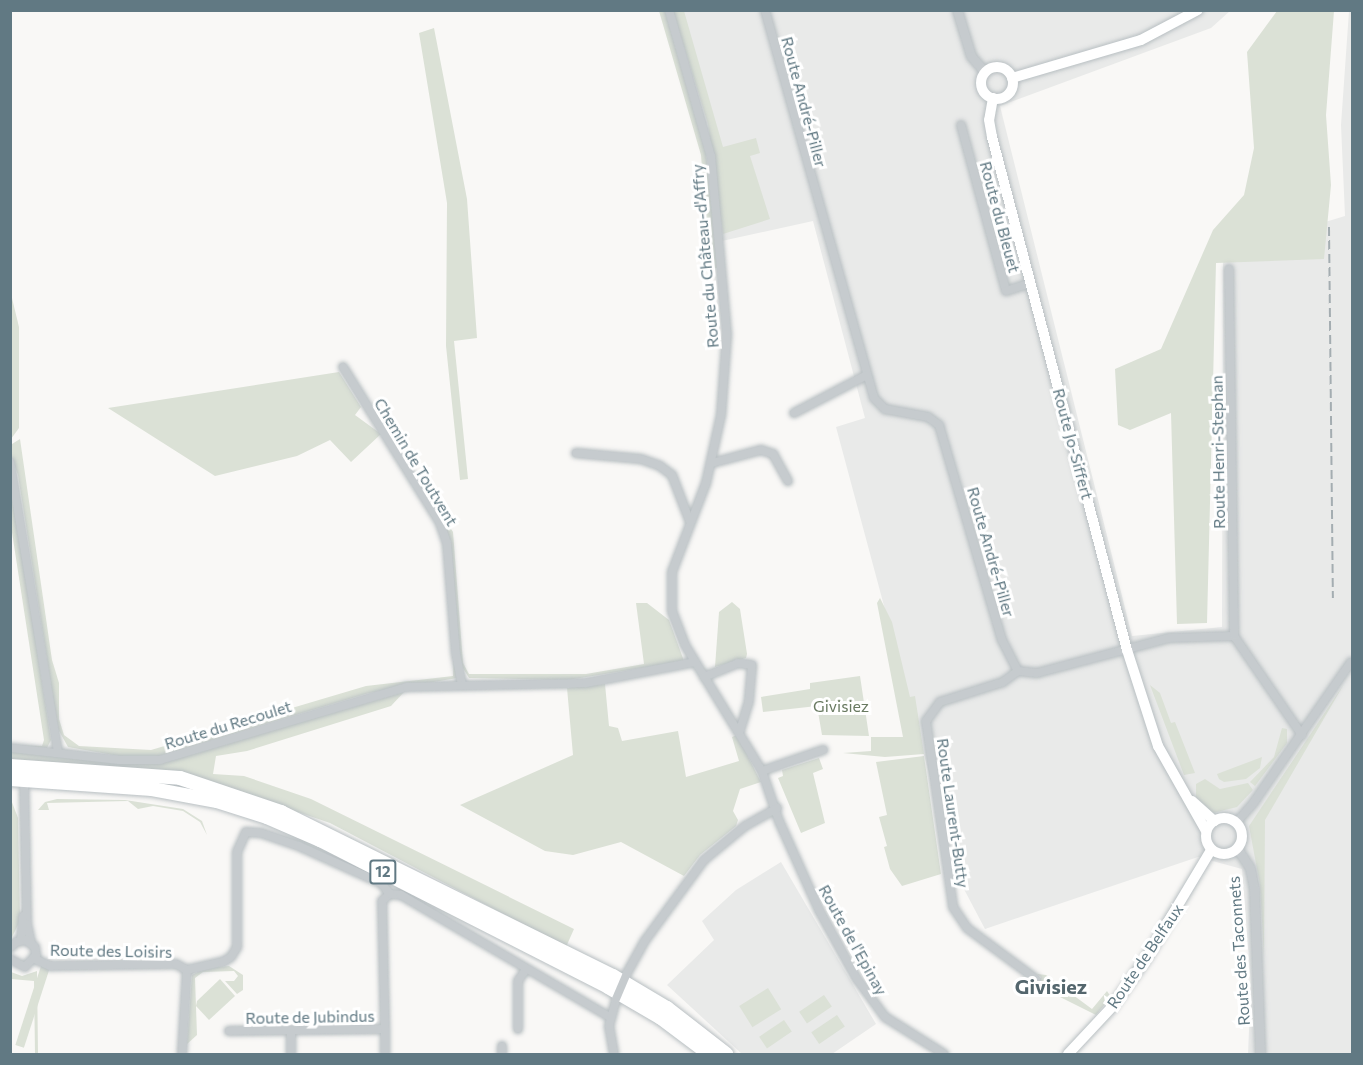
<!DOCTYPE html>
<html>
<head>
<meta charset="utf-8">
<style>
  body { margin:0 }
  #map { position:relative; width:1363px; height:1065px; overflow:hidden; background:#f9f8f6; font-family:Commissioner,sans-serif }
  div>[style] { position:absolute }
  .built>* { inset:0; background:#e9eae9 }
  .green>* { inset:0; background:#dbe1d6; transform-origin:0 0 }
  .roads { filter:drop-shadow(0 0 2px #b8bfc2) drop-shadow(0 0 2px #b8bfc2) }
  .minor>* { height:8px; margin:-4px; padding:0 4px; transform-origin:4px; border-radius:4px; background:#c6cbce }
  .tertiary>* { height:9px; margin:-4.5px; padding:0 4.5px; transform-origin:4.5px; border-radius:4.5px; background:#c6cbce }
  .secondary>* { height:10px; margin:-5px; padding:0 5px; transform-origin:5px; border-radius:5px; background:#fff }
  .secondary>.ring { margin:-5px; padding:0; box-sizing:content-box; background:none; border:10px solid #fff; border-radius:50% }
  .trunk>* { height:14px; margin:-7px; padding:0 7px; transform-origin:7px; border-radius:7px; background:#fff }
  .rail>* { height:2px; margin-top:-1px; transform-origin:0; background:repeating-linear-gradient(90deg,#a4adb1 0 9px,transparent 0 13.5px) }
  .minor-bridge>* { height:8px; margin:-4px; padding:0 4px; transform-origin:4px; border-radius:4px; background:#c6cbce }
  span { translate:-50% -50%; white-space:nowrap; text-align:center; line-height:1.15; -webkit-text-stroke:6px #fff; paint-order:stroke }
  .shield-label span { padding:2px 4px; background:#fff; border:2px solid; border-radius:4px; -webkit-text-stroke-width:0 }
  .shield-label { font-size:15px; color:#617983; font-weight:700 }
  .street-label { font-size:16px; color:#617983 }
  .park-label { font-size:16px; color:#697a61 }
  .quarter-label { font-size:20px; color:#54666d; font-weight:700 }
  .frame { position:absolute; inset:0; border:12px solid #617983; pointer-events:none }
</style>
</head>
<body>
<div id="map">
  <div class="built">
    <i style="clip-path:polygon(669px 11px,1230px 11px,1211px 28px,1000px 106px,1132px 636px,1222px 627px,1223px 253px,1345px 216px,1341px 125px,1349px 11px,1352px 11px,1352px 1054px,1248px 1054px,1251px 985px,1242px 869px,1198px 857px,985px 929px,956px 874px,836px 427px,865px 418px,813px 221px,717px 242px,715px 154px)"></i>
    <i style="clip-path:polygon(781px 862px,876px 1024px,832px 1054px,742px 1054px,667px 985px,714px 940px,702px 921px,736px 890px)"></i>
  </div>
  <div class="green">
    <i style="clip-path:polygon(659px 11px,665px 11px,706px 154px,718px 268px,710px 269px,701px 155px)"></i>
    <i style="clip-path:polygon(673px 11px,684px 11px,723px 147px,756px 138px,760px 153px,750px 156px,770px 219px,723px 234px,708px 124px)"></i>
    <i style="clip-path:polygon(1277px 11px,1334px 11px,1326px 115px,1331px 185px,1324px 259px,1216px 263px,1207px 623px,1177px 624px,1171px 413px,1130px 430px,1118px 425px,1115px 369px,1161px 349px,1213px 230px,1244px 195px,1254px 148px,1247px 52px)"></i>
    <i style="clip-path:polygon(434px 28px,467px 199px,477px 338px,454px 341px,468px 479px,460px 480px,446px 346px,447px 203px,419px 33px)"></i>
    <i style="clip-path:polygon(11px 294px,19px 327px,19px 428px,11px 439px)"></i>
    <i style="clip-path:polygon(339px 372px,361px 407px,355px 415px,381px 434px,351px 462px,330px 440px,297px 456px,215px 476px,108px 408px)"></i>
    <i style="clip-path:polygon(20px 439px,52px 660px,59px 683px,59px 719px,64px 735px,79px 746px,151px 750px,366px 686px,453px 676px,454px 653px,457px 678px,369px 693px,159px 756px,119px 756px,68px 747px,58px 729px,18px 475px,11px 456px,12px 444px)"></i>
    <i style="clip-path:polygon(10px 476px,51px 740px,47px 748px,11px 745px,42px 746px,44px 740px,11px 526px)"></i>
    <i style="clip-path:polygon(429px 494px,453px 532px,463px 663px,469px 674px,586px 674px,644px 664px,636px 603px,647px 603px,669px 620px,684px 661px,568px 680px,469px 678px,460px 663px,449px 543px,427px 496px)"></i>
    <i style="clip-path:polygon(880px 598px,892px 622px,910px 697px,915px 696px,924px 754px,885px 757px,843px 753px,871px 751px,871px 737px,903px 737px,877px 603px)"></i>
    <i style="clip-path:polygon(732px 602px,740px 609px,747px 654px,746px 658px,715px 667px,719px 612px)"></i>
    <i style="clip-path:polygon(860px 676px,869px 736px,822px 735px,817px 706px,763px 712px,761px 697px,810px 689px,810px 683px)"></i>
    <i style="clip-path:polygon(605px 684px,609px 726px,618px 728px,622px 741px,678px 731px,686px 777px,739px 761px,732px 737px,737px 735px,761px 782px,740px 789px,733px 811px,738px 820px,736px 826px,700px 855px,684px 876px,621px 842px,573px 855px,545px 851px,460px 805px,573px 755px,567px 688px)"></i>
    <i style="clip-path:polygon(1344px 684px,1265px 820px,1264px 957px,1260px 885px,1249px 826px)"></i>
    <i style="clip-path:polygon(1150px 685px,1160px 693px,1171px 723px,1175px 722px,1195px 773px,1184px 775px)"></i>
    <i style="clip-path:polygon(404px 692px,391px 706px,247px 751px,216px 756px,213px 774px,244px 776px,311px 799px,574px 929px,566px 947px,330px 823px,184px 773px,11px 761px,11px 750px,118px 764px,160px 763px)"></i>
    <i style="clip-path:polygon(1282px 728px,1287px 729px,1287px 743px,1255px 786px,1250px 782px,1274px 757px)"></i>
    <i style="clip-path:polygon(924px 756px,941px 874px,902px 886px,890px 869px,884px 847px,887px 846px,879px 817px,887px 815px,876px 762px)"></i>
    <i style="clip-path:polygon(1262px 757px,1260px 768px,1246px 779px,1224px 782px,1219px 779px,1217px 774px)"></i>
    <i style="clip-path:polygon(819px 758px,823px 769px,813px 773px,825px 823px,801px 833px,778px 778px,783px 776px,782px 770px)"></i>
    <i style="clip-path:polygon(1205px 779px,1220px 789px,1248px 783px,1253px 790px,1237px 807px,1213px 813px,1196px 797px,1196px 784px)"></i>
    <i style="clip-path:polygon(10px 797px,18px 818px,20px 921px,11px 939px)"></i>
    <i style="clip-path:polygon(57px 799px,125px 800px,183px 809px,202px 821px,207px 835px,200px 822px,183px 811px,153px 806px,138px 809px,128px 801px,47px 803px,49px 810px,38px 810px,45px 802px)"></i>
    <i style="left:41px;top:966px;width:9px;height:83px;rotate:18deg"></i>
    <i style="clip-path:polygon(229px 966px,243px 975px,243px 990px,237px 994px,225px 981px,234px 981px,238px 976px,234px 971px,203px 972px,195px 978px,197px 1035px,187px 1044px,192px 975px,206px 968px)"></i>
    <i style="clip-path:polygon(37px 971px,38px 1053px,49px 1054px,35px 1054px,34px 981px,11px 979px,11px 972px,22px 976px)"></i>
    <i style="clip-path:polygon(1037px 974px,1046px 975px,1092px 1009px,1107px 991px,1111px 997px,1096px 1015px,1046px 990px,1037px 983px,1041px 977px)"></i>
    <i style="clip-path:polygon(220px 979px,235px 996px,209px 1020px,196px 1006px,197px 1001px)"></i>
    <i style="left:768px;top:988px;width:25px;height:34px;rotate:58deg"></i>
    <i style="left:824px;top:995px;width:14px;height:30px;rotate:56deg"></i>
    <i style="left:837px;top:1015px;width:14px;height:31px;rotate:56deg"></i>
    <i style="left:784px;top:1020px;width:14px;height:30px;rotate:56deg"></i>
  </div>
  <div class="roads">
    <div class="minor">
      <i style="left:669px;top:10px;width:152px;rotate:74deg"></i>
      <i style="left:711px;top:156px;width:179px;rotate:84.9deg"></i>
      <i style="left:727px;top:334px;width:81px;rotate:94.2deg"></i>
      <i style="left:721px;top:415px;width:70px;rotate:102.4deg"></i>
      <i style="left:706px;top:483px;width:95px;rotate:110.9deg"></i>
      <i style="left:672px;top:572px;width:39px;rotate:90deg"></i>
      <i style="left:672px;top:611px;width:36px;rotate:69deg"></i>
      <i style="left:685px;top:645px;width:148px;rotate:58.6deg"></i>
      <i style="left:762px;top:771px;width:53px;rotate:71.2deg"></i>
      <i style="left:779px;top:821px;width:98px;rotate:65.8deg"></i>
      <i style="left:819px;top:910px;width:79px;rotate:61.2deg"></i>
      <i style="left:857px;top:979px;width:47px;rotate:53.6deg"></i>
      <i style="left:885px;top:1017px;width:70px;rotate:32.1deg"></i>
      <i style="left:765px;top:10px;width:403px;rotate:74.3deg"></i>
      <i style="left:874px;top:398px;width:16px;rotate:45deg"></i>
      <i style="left:885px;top:409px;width:44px;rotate:10.5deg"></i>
      <i style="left:928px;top:417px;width:14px;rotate:36deg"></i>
      <i style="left:939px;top:425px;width:224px;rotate:73.7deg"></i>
      <i style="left:1002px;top:640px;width:35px;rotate:63deg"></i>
      <i style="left:1018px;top:671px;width:19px;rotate:6deg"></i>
      <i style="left:1037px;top:673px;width:137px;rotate:-14.9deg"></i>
      <i style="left:1169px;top:638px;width:65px;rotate:-1.8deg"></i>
      <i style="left:1234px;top:636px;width:120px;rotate:55.5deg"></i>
      <i style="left:961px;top:125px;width:172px;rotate:74.8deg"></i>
      <i style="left:1006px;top:291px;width:26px;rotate:-18deg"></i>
      <i style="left:1229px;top:269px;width:367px;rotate:89.2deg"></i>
      <i style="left:343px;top:367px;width:184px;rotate:58.1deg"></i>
      <i style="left:440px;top:523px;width:21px;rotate:71deg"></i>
      <i style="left:447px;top:543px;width:111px;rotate:85.4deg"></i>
      <i style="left:456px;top:654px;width:31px;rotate:79deg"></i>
      <i style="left:794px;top:413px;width:82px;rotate:-27.5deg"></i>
      <i style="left:576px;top:453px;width:65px;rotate:5.3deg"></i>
      <i style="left:641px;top:459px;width:20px;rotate:20deg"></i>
      <i style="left:660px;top:466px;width:15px;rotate:37deg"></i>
      <i style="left:672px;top:475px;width:50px;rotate:69deg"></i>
      <i style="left:10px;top:462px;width:295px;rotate:80.6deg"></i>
      <i style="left:712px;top:463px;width:51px;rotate:-14.9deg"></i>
      <i style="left:761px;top:450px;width:13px;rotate:18deg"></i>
      <i style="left:773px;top:454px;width:31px;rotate:61deg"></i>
      <i style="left:1018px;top:671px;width:19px;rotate:144deg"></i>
      <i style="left:1003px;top:682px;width:66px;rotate:162.4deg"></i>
      <i style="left:940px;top:702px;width:24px;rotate:126deg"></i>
      <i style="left:926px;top:721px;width:188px;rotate:81.7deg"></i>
      <i style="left:953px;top:907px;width:25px;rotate:56deg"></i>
      <i style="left:967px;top:928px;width:86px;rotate:36.5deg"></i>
      <i style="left:704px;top:677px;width:37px;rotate:-22deg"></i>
      <i style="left:738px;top:663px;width:14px;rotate:8deg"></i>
      <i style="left:752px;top:665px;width:36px;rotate:95deg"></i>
      <i style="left:749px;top:701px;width:31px;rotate:107deg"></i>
      <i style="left:10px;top:748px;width:110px;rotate:6.3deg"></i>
      <i style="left:119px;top:760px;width:41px"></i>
      <i style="left:160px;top:760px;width:258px;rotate:-16.5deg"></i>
      <i style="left:407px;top:687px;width:179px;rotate:-1.3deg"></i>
      <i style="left:586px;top:683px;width:111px;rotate:-10.9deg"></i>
      <i style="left:762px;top:771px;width:65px;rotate:-19deg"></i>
      <i style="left:24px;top:780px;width:144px;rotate:88.8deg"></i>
      <i style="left:27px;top:924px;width:19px;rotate:78deg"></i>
      <i style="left:1236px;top:823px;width:28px;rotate:-49deg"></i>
      <i style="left:1254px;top:802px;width:170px;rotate:-55.3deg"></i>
      <i style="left:21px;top:940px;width:24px;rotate:-85deg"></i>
      <i style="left:10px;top:948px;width:8px;rotate:-45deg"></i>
      <i style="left:16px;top:942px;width:10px;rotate:-11deg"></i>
      <i style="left:26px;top:940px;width:11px;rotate:38deg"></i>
      <i style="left:35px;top:947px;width:8px;rotate:83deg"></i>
      <i style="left:36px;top:955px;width:16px;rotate:133deg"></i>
      <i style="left:25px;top:967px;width:17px;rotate:-152deg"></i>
      <i style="left:35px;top:959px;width:17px;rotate:25deg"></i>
      <i style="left:50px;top:966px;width:126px;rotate:-0.9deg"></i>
      <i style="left:176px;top:964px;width:13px;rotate:29deg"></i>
      <i style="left:627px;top:973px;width:35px;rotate:-61deg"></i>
      <i style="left:644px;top:942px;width:102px;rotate:-53.8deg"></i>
      <i style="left:704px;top:860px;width:53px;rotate:-39.7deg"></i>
      <i style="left:745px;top:826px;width:37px;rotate:-29deg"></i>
      <i style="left:385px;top:1029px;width:25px;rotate:90deg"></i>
      <i style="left:518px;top:1029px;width:48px;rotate:-90deg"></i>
      <i style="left:518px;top:981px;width:14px;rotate:-56deg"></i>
      <i style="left:229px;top:1031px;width:156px;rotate:-0.7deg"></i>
      <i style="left:385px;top:1029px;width:128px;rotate:-91.3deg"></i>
      <i style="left:382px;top:901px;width:11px;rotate:-41deg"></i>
      <i style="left:390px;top:894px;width:11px;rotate:5deg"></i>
      <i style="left:401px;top:895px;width:242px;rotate:30.3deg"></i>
      <i style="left:291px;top:1031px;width:23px;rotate:90deg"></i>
      <i style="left:502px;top:1046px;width:8px;rotate:90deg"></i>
      <i style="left:182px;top:1054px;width:84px;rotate:-86.6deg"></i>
      <i style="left:187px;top:970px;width:37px;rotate:-13deg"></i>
      <i style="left:223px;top:962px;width:9px;rotate:-32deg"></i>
      <i style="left:231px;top:957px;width:12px;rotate:-59deg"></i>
      <i style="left:237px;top:947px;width:95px;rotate:-90deg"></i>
      <i style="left:237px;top:852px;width:22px;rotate:-66deg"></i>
      <i style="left:246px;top:832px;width:15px;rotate:4deg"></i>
      <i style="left:261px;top:833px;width:40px;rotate:18.9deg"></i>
      <i style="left:299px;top:846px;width:90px;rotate:24.3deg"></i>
      <i style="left:381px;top:883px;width:14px;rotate:51deg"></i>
      <i style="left:614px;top:1054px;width:28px;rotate:-100deg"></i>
      <i style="left:609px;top:1026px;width:28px;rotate:-75deg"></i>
    </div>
    <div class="tertiary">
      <i style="left:957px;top:10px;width:48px;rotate:73.1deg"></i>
      <i style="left:971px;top:56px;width:21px;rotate:49deg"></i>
      <i style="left:1237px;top:848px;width:24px;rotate:57deg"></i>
      <i style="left:1250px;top:868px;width:20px;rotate:79deg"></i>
      <i style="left:1254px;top:888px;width:166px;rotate:87.9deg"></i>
    </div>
    <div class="secondary">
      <i class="ring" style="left:981px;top:67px;width:22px;height:22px"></i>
      <i style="left:1012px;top:78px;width:134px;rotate:-16.4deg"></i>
      <i style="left:1141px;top:40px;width:64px;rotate:-27.8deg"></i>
      <i style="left:993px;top:98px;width:22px;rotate:100deg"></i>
      <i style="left:989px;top:120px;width:17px;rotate:80deg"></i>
      <i style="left:992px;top:137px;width:530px;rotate:75.26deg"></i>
      <i style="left:1127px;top:650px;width:101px;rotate:72.1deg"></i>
      <i style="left:1158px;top:746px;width:98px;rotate:60.5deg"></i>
      <i style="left:1192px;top:801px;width:30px;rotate:42deg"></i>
      <i class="ring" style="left:1206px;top:818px;width:26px;height:26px"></i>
      <i style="left:1068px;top:1054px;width:64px;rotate:-46.9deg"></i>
      <i style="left:1112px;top:1007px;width:61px;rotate:-55deg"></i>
      <i style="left:1147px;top:957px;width:125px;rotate:-59.1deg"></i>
    </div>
    <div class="trunk">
      <i style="left:10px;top:766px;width:170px;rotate:4deg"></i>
      <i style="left:180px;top:778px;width:107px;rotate:18.6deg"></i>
      <i style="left:281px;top:812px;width:370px;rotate:26.3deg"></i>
      <i style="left:613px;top:976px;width:63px;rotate:30.7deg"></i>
      <i style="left:667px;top:1008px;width:75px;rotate:37.9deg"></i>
      <i style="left:10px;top:779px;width:142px;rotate:4deg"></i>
      <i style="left:152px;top:789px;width:66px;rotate:10.5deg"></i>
      <i style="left:217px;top:801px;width:52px;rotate:17.7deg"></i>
      <i style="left:267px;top:817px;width:58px;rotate:23.5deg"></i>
      <i style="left:320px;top:840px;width:323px;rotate:27deg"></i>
      <i style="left:608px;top:987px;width:61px;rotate:30.3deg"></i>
      <i style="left:661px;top:1018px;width:60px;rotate:36.9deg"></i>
    </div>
  </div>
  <div class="rail">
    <i style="left:1329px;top:227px;width:371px;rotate:89.4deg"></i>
  </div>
  <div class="minor-bridge">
    <i style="left:616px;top:999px;width:28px;rotate:-67deg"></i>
  </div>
  <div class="shield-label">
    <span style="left:383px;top:872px">12</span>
  </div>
  <div class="street-label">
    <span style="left:804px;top:102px;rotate:75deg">Route André-Piller</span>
    <span style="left:1000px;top:217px;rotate:75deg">Route du Bleuet</span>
    <span style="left:705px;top:256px;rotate:-95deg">Route du Château-d'Affry</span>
    <span style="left:1073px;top:444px;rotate:75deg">Route Jo-Siffert</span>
    <span style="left:1218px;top:452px;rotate:-91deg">Route Henri-Stephan</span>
    <span style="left:416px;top:462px;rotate:59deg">Chemin de Toutvent</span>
    <span style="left:991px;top:552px;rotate:74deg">Route André-Piller</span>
    <span style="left:228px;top:725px;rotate:-17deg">Route du Recoulet</span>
    <span style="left:953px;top:813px;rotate:82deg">Route Laurent-Butty</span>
    <span style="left:853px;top:940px;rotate:61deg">Route de l'Epinay</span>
    <span style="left:111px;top:951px;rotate:1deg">Route des Loisirs</span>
    <span style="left:1239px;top:951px;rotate:-94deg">Route des Taconnets</span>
    <span style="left:1145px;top:956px;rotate:-56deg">Route de Belfaux</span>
    <span style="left:310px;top:1017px;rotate:-1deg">Route de Jubindus</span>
  </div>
  <div class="park-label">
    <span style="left:841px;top:706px">Givisiez</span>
  </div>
  <div class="quarter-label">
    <span style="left:1051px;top:986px">Givisiez</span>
  </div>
  <div class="frame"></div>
</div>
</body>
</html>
